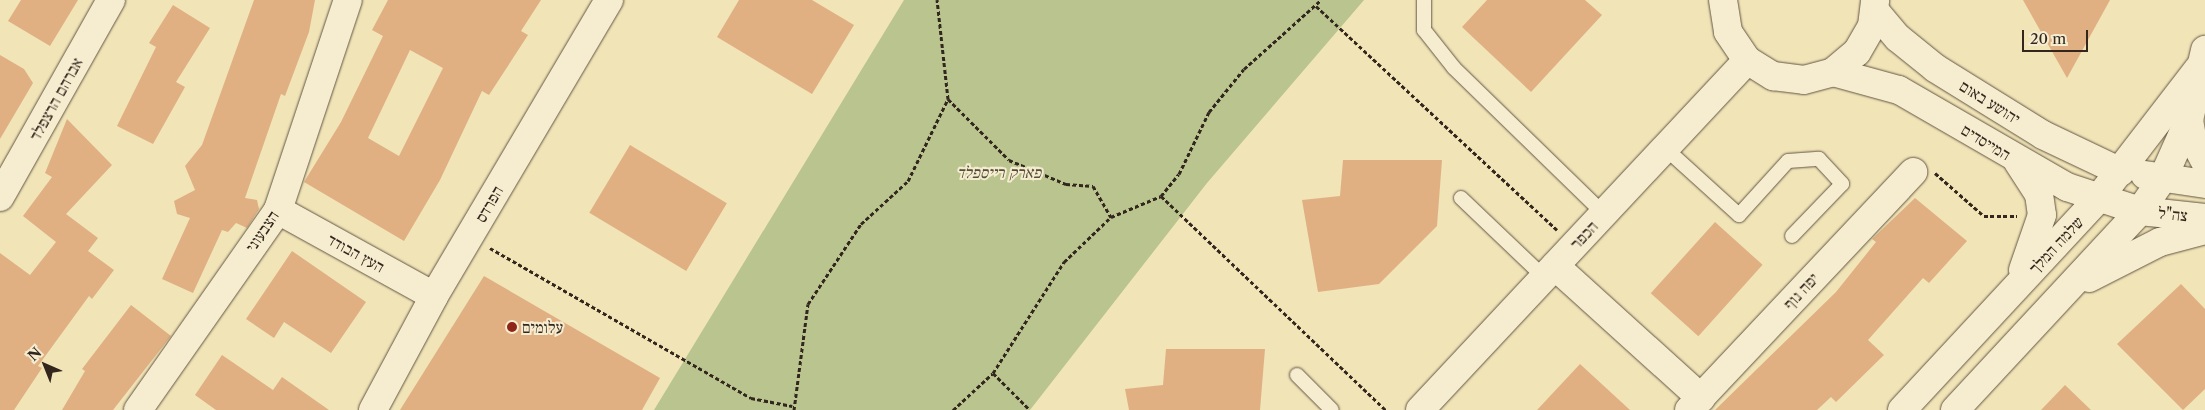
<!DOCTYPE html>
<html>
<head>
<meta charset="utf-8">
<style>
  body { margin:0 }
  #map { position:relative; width:2205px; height:410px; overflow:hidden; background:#f1e4b7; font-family:"Libre Caslon Text","Frank Ruhl Libre",serif }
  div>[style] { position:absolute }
  .green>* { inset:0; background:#b9c48f }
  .building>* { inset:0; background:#e0b083; transform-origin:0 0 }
  .path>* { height:3px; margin-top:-1.5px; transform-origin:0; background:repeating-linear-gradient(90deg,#32261d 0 4px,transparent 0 6.5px) }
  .roads { filter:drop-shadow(0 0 1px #625644) drop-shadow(0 0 1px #625644) }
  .service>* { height:14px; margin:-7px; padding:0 7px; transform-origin:7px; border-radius:7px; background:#f6edd0 }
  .minor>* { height:28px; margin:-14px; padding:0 14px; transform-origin:14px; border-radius:14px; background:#f6edd0 }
  .tertiary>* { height:28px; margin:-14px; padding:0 14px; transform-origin:14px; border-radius:14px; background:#f6edd0 }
  .dots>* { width:14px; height:14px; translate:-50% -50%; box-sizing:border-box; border:2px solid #f6edd0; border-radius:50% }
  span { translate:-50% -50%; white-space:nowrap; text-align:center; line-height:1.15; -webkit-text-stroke:4px #f6edd0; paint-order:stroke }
  .street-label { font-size:16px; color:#32261d }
  .park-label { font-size:16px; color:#544e3a; font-style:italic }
  .poi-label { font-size:16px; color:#32261d }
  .left { translate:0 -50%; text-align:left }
  .north { position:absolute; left:20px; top:340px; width:50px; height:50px; -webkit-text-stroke:4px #f6edd0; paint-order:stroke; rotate:316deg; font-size:14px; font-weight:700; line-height:20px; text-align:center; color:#32261d }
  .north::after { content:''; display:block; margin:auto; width:18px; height:22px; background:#32261d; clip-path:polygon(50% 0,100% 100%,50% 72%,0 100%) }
  .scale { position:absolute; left:2022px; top:30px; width:66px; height:22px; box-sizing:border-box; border:2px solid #32261d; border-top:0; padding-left:6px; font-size:15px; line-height:18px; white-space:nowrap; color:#32261d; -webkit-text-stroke:4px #f6edd0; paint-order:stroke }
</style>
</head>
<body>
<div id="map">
  <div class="green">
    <i style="clip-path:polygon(904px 0,1364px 0,1207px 183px,1030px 410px,654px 410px)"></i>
  </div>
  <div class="building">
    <i style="clip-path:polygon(21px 0,78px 0,50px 46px,8px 21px)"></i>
    <i style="clip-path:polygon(254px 0,315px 0,309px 32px,285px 96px,281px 94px,245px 198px,257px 200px,259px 209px,247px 228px,236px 223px,228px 232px,222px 230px,193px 293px,162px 279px,190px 218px,177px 214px,174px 201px,195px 190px,185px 166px,202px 145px)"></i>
    <i style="clip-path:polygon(evenodd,388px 0,541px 0,521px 31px,528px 35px,489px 95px,482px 91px,440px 180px,404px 241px,304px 182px,341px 122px,383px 36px,372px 30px,388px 0,410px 50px,443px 68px,399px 156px,368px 138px,410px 50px)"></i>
    <i style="clip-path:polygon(739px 0,812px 0,854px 25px,812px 94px,717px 37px)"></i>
    <i style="clip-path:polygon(1487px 0,1585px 0,1602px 15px,1531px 92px,1462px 27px)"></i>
    <i style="clip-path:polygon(2023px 0,2110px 0,2067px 78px)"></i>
    <i style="clip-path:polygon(173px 5px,210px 28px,176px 82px,185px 87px,153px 144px,117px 126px,156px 47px,149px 43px)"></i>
    <i style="clip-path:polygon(0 55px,24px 69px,33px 83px,0 139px)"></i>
    <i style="clip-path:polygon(67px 119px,112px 165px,66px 214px,98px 238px,88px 251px,114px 270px,92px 299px,89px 296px,38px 366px,42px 368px,14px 410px,0 410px,0 253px,30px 275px,56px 242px,23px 216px,52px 177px,45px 173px)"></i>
    <i style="left:630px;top:145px;width:113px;height:79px;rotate:31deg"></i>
    <i style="clip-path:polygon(1343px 160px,1442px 160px,1437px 226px,1379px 284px,1318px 292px,1302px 200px,1340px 196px)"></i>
    <i style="clip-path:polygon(1915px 198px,1967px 241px,1929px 283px,1923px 278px,1868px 340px,1884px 355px,1836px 402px,1831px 397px,1817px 410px,1715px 410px,1836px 292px,1876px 242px,1872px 239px)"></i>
    <i style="left:1715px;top:222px;width:64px;height:96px;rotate:42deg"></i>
    <i style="clip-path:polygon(292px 251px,366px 302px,331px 353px,284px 322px,274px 338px,246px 319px)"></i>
    <i style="clip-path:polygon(484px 276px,660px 378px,642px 410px,400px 410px)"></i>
    <i style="clip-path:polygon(2181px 284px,2205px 309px,2205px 389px,2183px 410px,2117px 344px)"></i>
    <i style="clip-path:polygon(131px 305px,171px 336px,113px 410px,62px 410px,85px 371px,82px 369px)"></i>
    <i style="clip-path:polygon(1166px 349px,1265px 349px,1260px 410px,1129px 410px,1125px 389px,1163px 385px)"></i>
    <i style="clip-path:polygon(222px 355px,273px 390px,282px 377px,329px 410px,216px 410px,195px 395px)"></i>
    <i style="clip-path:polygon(1580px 364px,1630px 410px,1537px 410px)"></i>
    <i style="clip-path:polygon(2065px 385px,2091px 410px,2041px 410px)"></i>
  </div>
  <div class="path">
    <i style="left:1316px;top:6px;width:329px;rotate:42.9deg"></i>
    <i style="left:948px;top:99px;width:86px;rotate:45deg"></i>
    <i style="left:1009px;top:160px;width:62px;rotate:22.8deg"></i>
    <i style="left:1066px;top:184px;width:27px;rotate:4deg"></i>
    <i style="left:1093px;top:186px;width:36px;rotate:60deg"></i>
    <i style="left:1935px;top:173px;width:65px;rotate:41.3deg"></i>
    <i style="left:1984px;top:216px;width:33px"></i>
    <i style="left:1161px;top:196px;width:311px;rotate:43.6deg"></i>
    <i style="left:490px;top:248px;width:301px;rotate:29.9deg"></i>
    <i style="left:751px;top:398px;width:42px;rotate:11deg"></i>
    <i style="left:993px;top:373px;width:52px;rotate:45deg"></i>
    <i style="left:794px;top:410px;width:107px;rotate:-82.5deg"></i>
    <i style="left:808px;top:304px;width:96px;rotate:-56.5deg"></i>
    <i style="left:861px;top:224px;width:64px;rotate:-42.5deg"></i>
    <i style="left:908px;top:181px;width:91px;rotate:-64deg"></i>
    <i style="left:948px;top:99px;width:100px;rotate:-96.3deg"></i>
    <i style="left:953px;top:410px;width:54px;rotate:-42.8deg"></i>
    <i style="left:993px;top:373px;width:132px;rotate:-57.4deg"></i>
    <i style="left:1064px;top:262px;width:65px;rotate:-43.8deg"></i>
    <i style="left:1111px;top:217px;width:54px;rotate:-22.8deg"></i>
    <i style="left:1161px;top:196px;width:28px;rotate:-51deg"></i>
    <i style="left:1179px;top:174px;width:69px;rotate:-64.2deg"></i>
    <i style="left:1209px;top:112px;width:55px;rotate:-50.9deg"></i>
    <i style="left:1244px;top:69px;width:103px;rotate:-41.9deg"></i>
  </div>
  <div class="roads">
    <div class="service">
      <i style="left:1424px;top:0;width:30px;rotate:90deg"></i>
      <i style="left:1424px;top:30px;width:48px;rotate:51.7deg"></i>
      <i style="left:1454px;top:68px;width:209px;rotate:44.2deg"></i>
      <i style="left:1665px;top:148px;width:100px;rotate:42.2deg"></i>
      <i style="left:1739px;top:215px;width:73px;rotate:-47.8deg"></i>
      <i style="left:1788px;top:161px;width:31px;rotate:-4deg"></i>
      <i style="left:1819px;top:159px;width:34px;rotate:47deg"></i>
      <i style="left:1842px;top:184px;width:72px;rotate:133.9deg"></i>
      <i style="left:1461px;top:198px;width:115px;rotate:43.6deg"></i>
      <i style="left:1297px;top:375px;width:49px;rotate:45deg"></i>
    </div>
    <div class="minor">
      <i style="left:1723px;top:0;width:32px;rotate:81deg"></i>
      <i style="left:1728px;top:32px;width:34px;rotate:56deg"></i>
      <i style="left:1747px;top:60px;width:31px;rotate:32deg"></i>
      <i style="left:1773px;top:76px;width:31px;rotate:7deg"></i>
      <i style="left:1804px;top:80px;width:30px;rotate:-15deg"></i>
      <i style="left:1833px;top:72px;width:31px;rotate:-40deg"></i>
      <i style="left:1857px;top:52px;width:30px;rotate:-60deg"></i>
      <i style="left:1872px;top:26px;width:26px;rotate:-83deg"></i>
      <i style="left:1875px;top:11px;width:35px;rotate:50deg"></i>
      <i style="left:1898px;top:38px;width:48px;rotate:39deg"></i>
      <i style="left:1935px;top:68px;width:127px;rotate:31.8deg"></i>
      <i style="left:2043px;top:135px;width:86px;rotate:25.4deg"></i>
      <i style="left:1833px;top:72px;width:68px;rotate:15.3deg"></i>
      <i style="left:1899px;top:90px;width:194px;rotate:30deg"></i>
      <i style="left:2067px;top:187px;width:77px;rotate:18.2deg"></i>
      <i style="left:0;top:197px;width:226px;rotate:-60.6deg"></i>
      <i style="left:278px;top:210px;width:178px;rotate:28.9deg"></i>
      <i style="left:1555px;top:266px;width:197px;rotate:42.1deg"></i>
      <i style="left:138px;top:410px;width:244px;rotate:-55deg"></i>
      <i style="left:278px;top:210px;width:221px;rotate:-71.6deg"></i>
      <i style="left:373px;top:410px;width:129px;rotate:-61.8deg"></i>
      <i style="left:434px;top:296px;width:344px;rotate:-59.4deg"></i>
      <i style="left:1420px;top:410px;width:479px;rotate:-46.9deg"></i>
      <i style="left:1689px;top:410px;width:327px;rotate:-46.7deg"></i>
    </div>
    <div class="tertiary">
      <i style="left:2189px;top:120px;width:17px;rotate:80deg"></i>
      <i style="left:2192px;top:137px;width:27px;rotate:62deg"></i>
      <i style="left:2018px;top:162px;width:38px;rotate:57deg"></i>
      <i style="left:2039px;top:194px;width:21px;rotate:82deg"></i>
      <i style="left:2042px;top:215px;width:58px;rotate:109.1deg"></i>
      <i style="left:2145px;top:175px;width:61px;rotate:8.5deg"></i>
      <i style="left:2140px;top:211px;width:65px;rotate:6.1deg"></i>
      <i style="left:2089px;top:278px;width:80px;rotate:-26.9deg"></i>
      <i style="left:2160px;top:242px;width:47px;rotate:-14.9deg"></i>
      <i style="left:1902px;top:410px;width:288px;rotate:-47.1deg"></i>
      <i style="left:2098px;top:199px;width:164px;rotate:-52.4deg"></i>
      <i style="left:1955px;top:410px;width:272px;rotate:-47.1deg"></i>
      <i style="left:2140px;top:211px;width:40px;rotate:-55.1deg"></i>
      <i style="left:2163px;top:178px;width:64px;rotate:-65.9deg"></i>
      <i style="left:2189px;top:120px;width:72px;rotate:-77.1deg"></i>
    </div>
  </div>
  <div class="dots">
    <i style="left:512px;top:327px;background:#8f2418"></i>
  </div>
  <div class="street-label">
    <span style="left:56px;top:99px;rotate:-61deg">אברהם הרצפלד</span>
    <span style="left:1990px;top:102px;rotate:32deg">יהושע באום</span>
    <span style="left:1986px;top:142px;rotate:31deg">המייסדים</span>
    <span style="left:489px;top:204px;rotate:-60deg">הפרדס</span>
    <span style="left:2173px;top:214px;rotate:6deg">צה"ל</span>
    <span style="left:262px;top:231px;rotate:-56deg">הצבעוני</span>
    <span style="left:1584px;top:235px;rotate:-47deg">הכפר</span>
    <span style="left:2056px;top:245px;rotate:-47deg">שלמה המלך</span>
    <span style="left:356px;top:253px;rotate:29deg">העץ הבודד</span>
    <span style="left:1801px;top:291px;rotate:-47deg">יפה נוף</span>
  </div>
  <div class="park-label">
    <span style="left:999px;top:172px">פארק רייספלד</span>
  </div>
  <div class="poi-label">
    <span class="left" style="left:522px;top:327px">עלומים</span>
  </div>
  <div class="north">N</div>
  <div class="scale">20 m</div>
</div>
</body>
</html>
